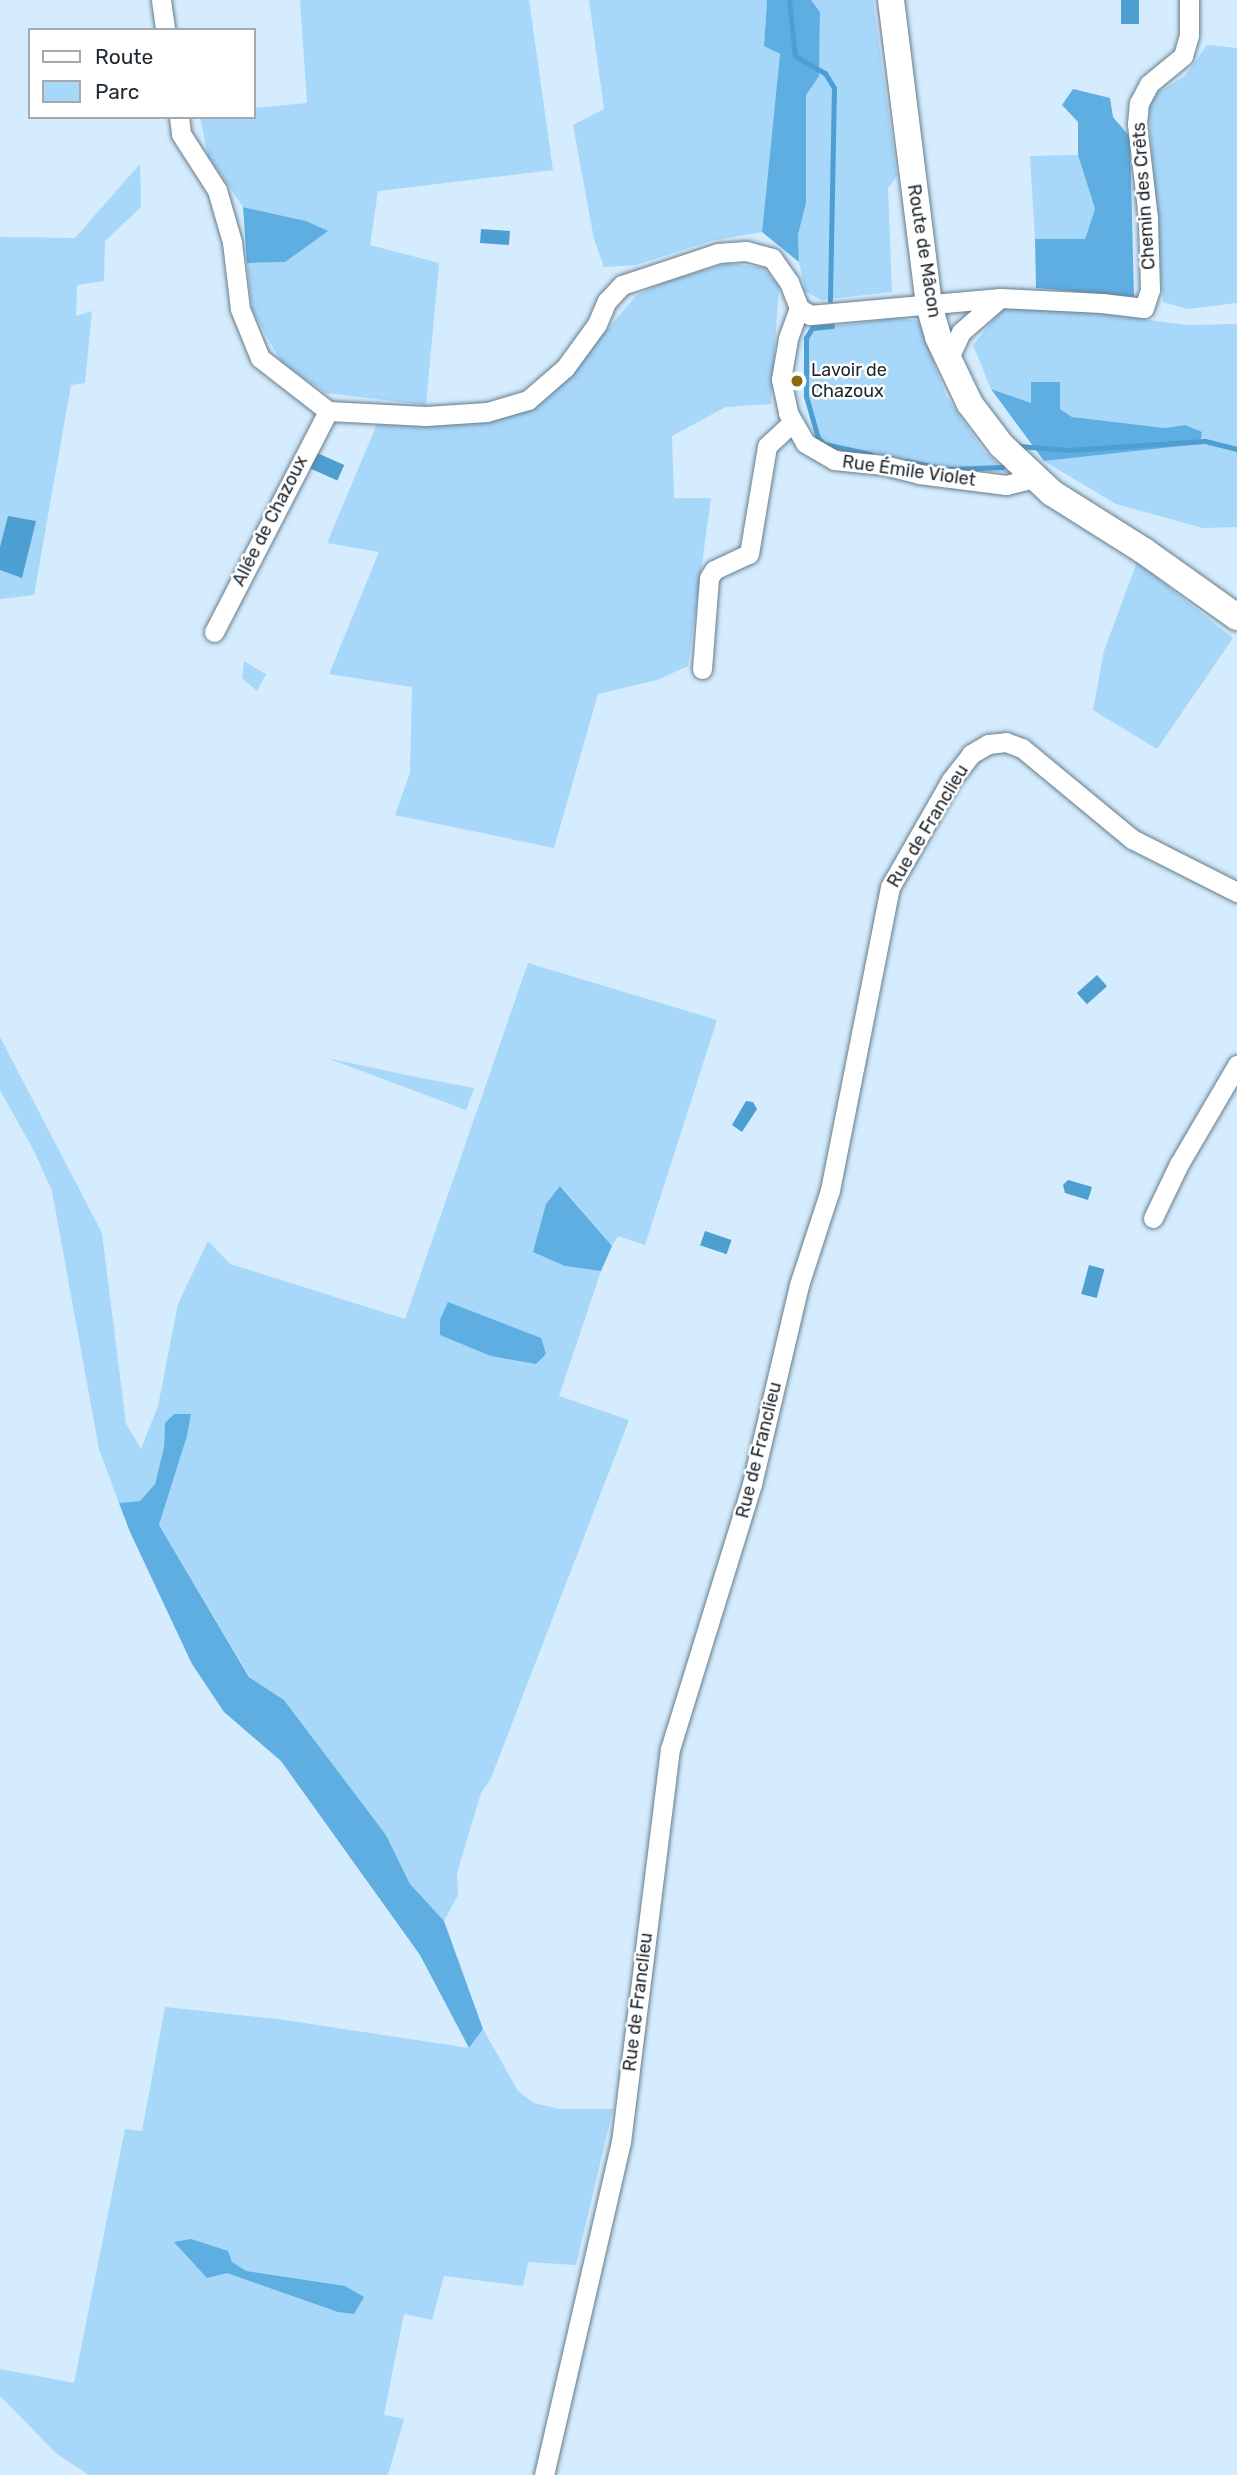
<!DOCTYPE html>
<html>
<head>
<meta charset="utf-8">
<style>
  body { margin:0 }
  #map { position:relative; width:1237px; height:2475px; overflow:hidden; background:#d4ecfd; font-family:Rubik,sans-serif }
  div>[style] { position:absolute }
  .green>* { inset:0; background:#a7d7f9 }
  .forest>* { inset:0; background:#5eaee2 }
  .water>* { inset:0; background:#4d9ed1; transform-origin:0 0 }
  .stream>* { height:5px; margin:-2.5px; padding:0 2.5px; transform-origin:2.5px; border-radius:2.5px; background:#4d9ed1 }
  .roads { filter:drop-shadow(0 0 2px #667c8b) drop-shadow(0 0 2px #667c8b) }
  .street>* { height:19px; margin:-9.5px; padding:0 9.5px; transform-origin:9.5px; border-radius:9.5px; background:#fff }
  .secondary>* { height:26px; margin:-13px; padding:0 13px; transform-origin:13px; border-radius:13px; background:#fff }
  .dots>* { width:19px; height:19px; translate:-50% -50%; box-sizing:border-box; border:4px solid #fff; border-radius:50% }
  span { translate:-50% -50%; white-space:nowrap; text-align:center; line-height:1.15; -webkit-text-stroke:5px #fff; paint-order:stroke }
  .street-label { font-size:18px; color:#1e272d }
  .poi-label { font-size:18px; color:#1e272d }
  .left { translate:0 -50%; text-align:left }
  .legend { position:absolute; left:28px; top:28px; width:228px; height:91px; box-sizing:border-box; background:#fff; border:2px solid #a5a9ab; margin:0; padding:9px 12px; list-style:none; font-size:21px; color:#1e272d }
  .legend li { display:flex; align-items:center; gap:14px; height:35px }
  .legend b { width:35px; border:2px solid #a5a9ab }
</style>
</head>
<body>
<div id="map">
  <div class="green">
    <i style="clip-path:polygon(300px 0,529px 0,553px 170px,378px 191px,370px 245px,439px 263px,426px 405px,326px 393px,281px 362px,252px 310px,247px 263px,285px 262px,306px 221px,243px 207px,208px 156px,200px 117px,254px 117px,254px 108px,307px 103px)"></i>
    <i style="clip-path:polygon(589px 0,767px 0,764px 45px,780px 54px,762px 232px,711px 241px,636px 265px,604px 267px,594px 239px,573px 125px,604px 109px)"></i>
    <i style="clip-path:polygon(811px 0,873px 0,897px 176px,888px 188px,892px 292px,821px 300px,805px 291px,799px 262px,798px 235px,806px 203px,806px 94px,819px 75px,820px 12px)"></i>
    <i style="clip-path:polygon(1207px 45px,1237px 48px,1237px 303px,1187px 309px,1163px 302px,1148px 99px,1185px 76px)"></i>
    <i style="clip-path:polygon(1078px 155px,1095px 209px,1085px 240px,1035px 239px,1030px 156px)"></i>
    <i style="clip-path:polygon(140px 164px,141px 207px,105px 241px,104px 281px,77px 285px,76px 316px,92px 311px,85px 383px,71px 385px,34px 595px,0 599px,0 237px,75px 238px)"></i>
    <i style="clip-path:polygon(728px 263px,764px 268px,779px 287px,771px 404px,726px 407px,672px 436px,674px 498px,711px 498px,688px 666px,657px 680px,598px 694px,554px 848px,395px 815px,410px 773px,412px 687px,329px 674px,379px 552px,327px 543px,377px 424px,423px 427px,482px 422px,522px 413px,546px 400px,637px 295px,665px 282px)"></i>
    <i style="clip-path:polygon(1056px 308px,1187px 325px,1237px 324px,1237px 527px,1203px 528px,1116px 504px,1044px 461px,1199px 444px,1185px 425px,1165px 428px,1072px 417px,1060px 409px,1059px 382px,1031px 403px,991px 389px,973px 345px,1002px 309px)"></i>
    <i style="clip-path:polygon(896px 318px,919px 321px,946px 396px,984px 451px,1008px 472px,951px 471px,841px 449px,817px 437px,807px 398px,809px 329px)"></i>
    <i style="clip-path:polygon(1137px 562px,1233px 638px,1157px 749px,1093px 710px,1104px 651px)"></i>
    <i style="clip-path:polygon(244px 661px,266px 674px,257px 691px,242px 678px)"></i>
    <i style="clip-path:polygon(528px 963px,717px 1020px,645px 1245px,618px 1236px,612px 1246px,561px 1186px,546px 1204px,565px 1266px,601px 1271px,559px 1396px,629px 1420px,491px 1778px,481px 1793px,457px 1873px,458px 1895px,444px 1921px,410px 1884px,386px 1835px,284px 1700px,250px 1677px,159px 1525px,187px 1436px,191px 1414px,165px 1423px,164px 1447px,155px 1484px,140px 1501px,119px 1503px,99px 1449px,52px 1191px,35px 1153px,0 1090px,0 1037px,102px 1233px,126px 1424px,141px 1449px,158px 1406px,178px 1304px,208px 1241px,230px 1264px,405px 1319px)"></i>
    <i style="clip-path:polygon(327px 1058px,411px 1076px,474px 1088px,466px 1110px)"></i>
    <i style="clip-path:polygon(165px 2007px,278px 2019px,469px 2048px,483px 2029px,518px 2091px,534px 2103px,559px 2109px,613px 2109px,576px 2265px,528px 2262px,523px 2286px,444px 2276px,432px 2320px,404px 2314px,384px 2415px,404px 2419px,388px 2475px,89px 2475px,57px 2454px,0 2396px,0 2369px,74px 2383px,125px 2129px,142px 2131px)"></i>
  </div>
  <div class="forest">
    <i style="clip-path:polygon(767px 0,811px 0,820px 12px,819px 76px,806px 95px,806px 203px,798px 235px,799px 262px,762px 232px,780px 54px,764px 46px)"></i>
    <i style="clip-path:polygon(1073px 89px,1110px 98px,1113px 117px,1130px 137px,1134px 297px,1036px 288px,1035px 239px,1085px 239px,1095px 209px,1078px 155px,1078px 122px,1062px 105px)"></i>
    <i style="clip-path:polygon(243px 207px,306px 221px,328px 231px,285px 262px,247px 263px)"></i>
    <i style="clip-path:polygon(1031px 382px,1060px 382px,1060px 409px,1072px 417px,1165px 428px,1185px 425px,1202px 432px,1200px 444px,1044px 461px,991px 389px,1031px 403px)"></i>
    <i style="clip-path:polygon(560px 1186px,612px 1246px,601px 1271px,565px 1266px,533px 1252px,546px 1204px)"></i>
    <i style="clip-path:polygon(448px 1302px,541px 1338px,546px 1354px,536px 1364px,491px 1356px,440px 1335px,440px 1320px)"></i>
    <i style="clip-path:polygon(174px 1414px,191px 1414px,187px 1436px,159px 1525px,249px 1677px,284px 1700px,386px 1835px,410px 1884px,444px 1921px,483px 2029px,469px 2048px,420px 1955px,281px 1761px,224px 1712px,192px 1664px,130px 1532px,119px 1503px,140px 1501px,155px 1484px,164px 1447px,165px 1423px)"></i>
    <i style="clip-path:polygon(191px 2239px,228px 2251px,232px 2262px,246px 2271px,345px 2286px,364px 2297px,354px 2314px,338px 2312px,227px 2273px,207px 2278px,174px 2242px)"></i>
  </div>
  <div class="water">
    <i style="left:1121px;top:0;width:18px;height:24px"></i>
    <i style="left:481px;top:229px;width:29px;height:14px;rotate:4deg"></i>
    <i style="left:315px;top:452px;width:32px;height:17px;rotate:24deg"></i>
    <i style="clip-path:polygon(8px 516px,36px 521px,22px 578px,0 570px,0 547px)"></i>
    <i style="left:1097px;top:975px;width:15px;height:27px;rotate:48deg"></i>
    <i style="clip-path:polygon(746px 1101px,753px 1102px,757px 1109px,742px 1132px,732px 1125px)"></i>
    <i style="clip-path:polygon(1068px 1180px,1092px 1187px,1088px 1200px,1065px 1193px,1063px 1185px)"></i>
    <i style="left:705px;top:1231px;width:28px;height:15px;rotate:19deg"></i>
    <i style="left:1089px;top:1265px;width:16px;height:30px;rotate:15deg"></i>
  </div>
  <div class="stream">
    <i style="left:789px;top:0;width:56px;rotate:83.9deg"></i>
    <i style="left:795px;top:56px;width:34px;rotate:30deg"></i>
    <i style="left:825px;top:73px;width:17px;rotate:59deg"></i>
    <i style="left:834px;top:88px;width:212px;rotate:91.1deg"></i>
    <i style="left:832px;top:326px;width:20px;rotate:174deg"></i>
    <i style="left:812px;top:328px;width:12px;rotate:121deg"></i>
    <i style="left:806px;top:338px;width:58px;rotate:90deg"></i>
    <i style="left:806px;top:396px;width:44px;rotate:74.1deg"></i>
    <i style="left:818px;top:438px;width:8px;rotate:45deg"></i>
    <i style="left:824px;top:444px;width:47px;rotate:12.3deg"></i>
    <i style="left:1017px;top:449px;width:4px;rotate:-56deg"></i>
    <i style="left:1019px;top:446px;width:49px;rotate:4.7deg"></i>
    <i style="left:1068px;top:450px;width:137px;rotate:-3.8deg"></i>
    <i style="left:1205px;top:441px;width:33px;rotate:14deg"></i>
    <i style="left:907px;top:461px;width:30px;rotate:12deg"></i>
    <i style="left:949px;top:469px;width:53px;rotate:-2.2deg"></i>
    <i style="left:1002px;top:467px;width:7px;rotate:-56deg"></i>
  </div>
  <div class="roads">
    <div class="street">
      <i style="left:161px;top:0;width:30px;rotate:82deg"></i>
      <i style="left:179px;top:117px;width:17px;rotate:83deg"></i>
      <i style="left:181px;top:134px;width:67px;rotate:57.3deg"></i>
      <i style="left:217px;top:190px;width:54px;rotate:73.9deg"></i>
      <i style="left:232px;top:242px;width:67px;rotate:83.2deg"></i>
      <i style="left:240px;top:309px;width:53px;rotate:67.8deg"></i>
      <i style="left:260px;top:358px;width:86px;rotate:37.9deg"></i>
      <i style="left:328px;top:411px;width:98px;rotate:2.9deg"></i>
      <i style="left:426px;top:416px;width:61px;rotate:-3.8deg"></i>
      <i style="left:487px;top:412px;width:43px;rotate:-16.3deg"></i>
      <i style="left:528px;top:400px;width:49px;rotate:-40.9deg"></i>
      <i style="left:565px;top:368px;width:54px;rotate:-54deg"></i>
      <i style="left:597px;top:324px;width:25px;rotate:-67deg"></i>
      <i style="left:607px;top:301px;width:22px;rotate:-47deg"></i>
      <i style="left:622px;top:285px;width:101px;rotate:-18.4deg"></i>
      <i style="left:718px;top:253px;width:28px;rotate:-4deg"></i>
      <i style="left:746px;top:251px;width:27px;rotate:15deg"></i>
      <i style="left:772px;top:258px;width:29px;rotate:55deg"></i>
      <i style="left:789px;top:282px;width:28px;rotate:69deg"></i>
      <i style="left:799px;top:308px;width:13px;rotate:32deg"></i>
      <i style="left:810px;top:315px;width:191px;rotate:-5.1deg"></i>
      <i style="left:1000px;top:298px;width:52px;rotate:138.9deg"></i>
      <i style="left:961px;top:332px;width:31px;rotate:115deg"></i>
      <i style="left:1000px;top:298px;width:102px;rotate:2.8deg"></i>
      <i style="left:1102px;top:303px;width:42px;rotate:6.8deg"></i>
      <i style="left:1144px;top:308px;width:19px;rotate:-72deg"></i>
      <i style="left:1150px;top:290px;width:72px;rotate:-91.6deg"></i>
      <i style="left:1148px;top:218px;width:95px;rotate:-96.7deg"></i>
      <i style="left:1137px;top:124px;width:21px;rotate:-85deg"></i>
      <i style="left:1139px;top:103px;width:21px;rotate:-62deg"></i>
      <i style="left:1149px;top:84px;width:44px;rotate:-39.5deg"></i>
      <i style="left:1183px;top:56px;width:22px;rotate:-74deg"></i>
      <i style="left:1189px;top:35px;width:35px;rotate:-90deg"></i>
      <i style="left:799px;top:308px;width:33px;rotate:110deg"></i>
      <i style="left:788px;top:339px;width:41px;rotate:99.9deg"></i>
      <i style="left:781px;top:379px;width:35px;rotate:78deg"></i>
      <i style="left:788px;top:413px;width:34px;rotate:60deg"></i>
      <i style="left:805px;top:443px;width:34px;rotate:30deg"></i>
      <i style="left:834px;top:460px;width:50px;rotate:5.7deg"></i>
      <i style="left:884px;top:465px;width:36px;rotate:14deg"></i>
      <i style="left:919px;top:474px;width:88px;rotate:7.2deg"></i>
      <i style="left:1006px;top:485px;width:30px;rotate:-14deg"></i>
      <i style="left:214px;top:632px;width:249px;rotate:-62.7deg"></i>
      <i style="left:702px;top:669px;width:91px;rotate:-85.6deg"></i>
      <i style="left:709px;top:578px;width:9px;rotate:-58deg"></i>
      <i style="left:714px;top:570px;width:38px;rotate:-25deg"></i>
      <i style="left:749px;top:554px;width:109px;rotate:-80.5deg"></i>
      <i style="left:767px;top:446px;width:35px;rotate:-43deg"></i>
      <i style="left:1153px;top:1218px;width:60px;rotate:-64.3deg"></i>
      <i style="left:1179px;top:1164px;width:115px;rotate:-59.6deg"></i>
      <i style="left:544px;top:2475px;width:342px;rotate:-77deg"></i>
      <i style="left:621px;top:2142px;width:396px;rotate:-82.9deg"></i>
      <i style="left:670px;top:1749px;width:277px;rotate:-72.8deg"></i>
      <i style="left:752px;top:1484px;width:204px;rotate:-76.7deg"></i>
      <i style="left:799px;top:1285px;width:100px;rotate:-71.9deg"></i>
      <i style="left:830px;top:1190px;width:309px;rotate:-78.8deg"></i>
      <i style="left:890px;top:887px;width:123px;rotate:-60.3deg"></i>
      <i style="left:951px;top:780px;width:33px;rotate:-52deg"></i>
      <i style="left:971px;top:754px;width:20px;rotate:-30deg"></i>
      <i style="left:988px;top:744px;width:18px;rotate:-6deg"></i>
      <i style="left:1006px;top:742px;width:17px;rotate:21deg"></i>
      <i style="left:1022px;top:748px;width:143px;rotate:39.6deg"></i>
      <i style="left:1132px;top:839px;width:118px;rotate:26.8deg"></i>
    </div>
    <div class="secondary">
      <i style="left:891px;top:0;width:307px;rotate:82.9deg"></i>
      <i style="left:929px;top:305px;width:33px;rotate:74deg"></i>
      <i style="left:938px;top:337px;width:74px;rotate:64.5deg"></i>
      <i style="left:970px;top:404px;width:51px;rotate:52.9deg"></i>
      <i style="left:1001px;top:445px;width:70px;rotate:43.3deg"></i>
      <i style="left:1052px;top:493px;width:109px;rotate:32.2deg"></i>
      <i style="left:1144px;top:551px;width:114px;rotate:35.4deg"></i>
    </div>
  </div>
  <div class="dots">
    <i style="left:797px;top:381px;background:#896c0c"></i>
  </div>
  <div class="street-label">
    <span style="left:1144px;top:196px;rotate:-94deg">Chemin des Crêts</span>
    <span style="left:924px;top:251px;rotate:81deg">Route de Mâcon</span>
    <span style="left:909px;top:471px;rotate:8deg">Rue Émile Violet</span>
    <span style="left:270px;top:521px;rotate:-63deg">Allée de Chazoux</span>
    <span style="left:928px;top:826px;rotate:-59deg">Rue de Franclieu</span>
    <span style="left:759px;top:1450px;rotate:-76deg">Rue de Franclieu</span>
    <span style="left:638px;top:2002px;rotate:-83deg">Rue de Franclieu</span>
  </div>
  <div class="poi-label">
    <span class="left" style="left:811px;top:381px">Lavoir de<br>Chazoux</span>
  </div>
  <ul class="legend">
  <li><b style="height:9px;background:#fff"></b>Route</li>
  <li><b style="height:19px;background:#a7d7f9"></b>Parc</li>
  </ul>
</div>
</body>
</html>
